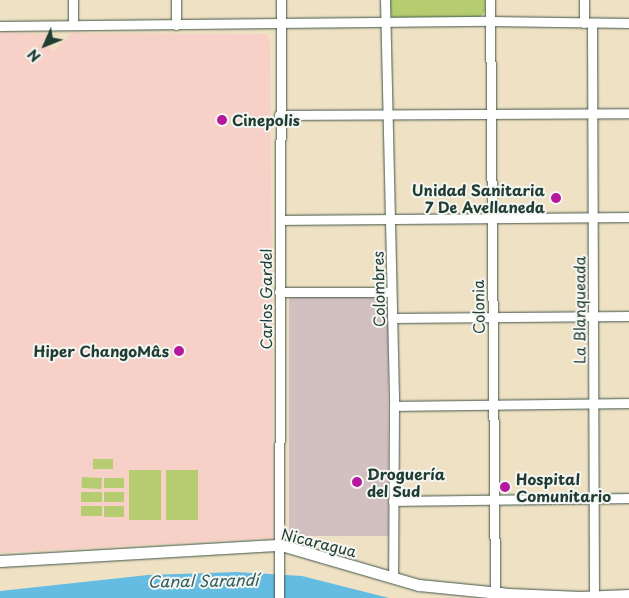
<!DOCTYPE html>
<html>
<head>
<meta charset="utf-8">
<style>
  body { margin:0 }
  #map { position:relative; width:629px; height:598px; overflow:hidden; background:#efe1c3; font-family:"Playpen Sans",sans-serif }
  div>[style] { position:absolute }
  .built>* { inset:0; background:#f7d1c8 }
  .industrial>* { inset:0; background:#d2bfc0; transform-origin:0 0 }
  .green>* { inset:0; background:#b5cc70; transform-origin:0 0 }
  .water>* { inset:0; background:#65bce2 }
  .roads { filter:drop-shadow(0 0 1px #3e5649) drop-shadow(0 0 1px #3e5649) }
  .street>* { height:9px; margin:-4.5px; padding:0 4.5px; transform-origin:4.5px; border-radius:4.5px; background:#fff }
  .secondary>* { height:11px; margin:-5.5px; padding:0 5.5px; transform-origin:5.5px; border-radius:5.5px; background:#fff }
  .dots>* { width:14px; height:14px; translate:-50% -50%; box-sizing:border-box; border:2px solid #f6f6f2; border-radius:50% }
  span { translate:-50% -50%; white-space:nowrap; text-align:center; line-height:1.15; -webkit-text-stroke:4px #f6f6f2; paint-order:stroke }
  .poi-label { font-size:15px; color:#1f3d34; font-weight:700 }
  .left { translate:0 -50%; text-align:left }
  .right { translate:-100% -50%; text-align:right }
  .street-label { font-size:15px; color:#1f3d34 }
  .water-label { font-size:16px; color:#305d60; font-style:italic }
  .north { position:absolute; left:20px; top:20px; width:50px; height:50px; -webkit-text-stroke:4px #f6f6f2; paint-order:stroke; rotate:226deg; font-size:14px; font-weight:700; line-height:20px; text-align:center; color:#1f3d34 }
  .north::after { content:''; display:block; margin:auto; width:18px; height:22px; background:#1f3d34; clip-path:polygon(50% 0,100% 100%,50% 72%,0 100%) }
</style>
</head>
<body>
<div id="map">
  <div class="built">
    <i style="clip-path:polygon(0 32px,56px 35px,47px 44px,53px 52px,72px 33px,266px 34px,270px 39px,274px 538px,0 553px)"></i>
  </div>
  <div class="industrial">
    <i style="left:289px;top:297px;width:99px;height:239px"></i>
  </div>
  <div class="green">
    <i style="clip-path:polygon(389px 0,485px 0,485px 12px,479px 18px,392px 18px)"></i>
    <i style="left:93px;top:459px;width:20px;height:10px"></i>
    <i style="left:129px;top:470px;width:32px;height:50px"></i>
    <i style="left:166px;top:470px;width:32px;height:50px"></i>
    <i style="left:82px;top:477px;width:20px;height:11px;rotate:3deg"></i>
    <i style="left:104px;top:478px;width:20px;height:10px"></i>
    <i style="left:81px;top:492px;width:21px;height:10px"></i>
    <i style="left:104px;top:492px;width:20px;height:10px"></i>
    <i style="left:81px;top:506px;width:21px;height:10px"></i>
    <i style="left:104px;top:506px;width:20px;height:11px"></i>
  </div>
  <div class="water">
    <i style="clip-path:polygon(237px 572px,302px 576px,389px 598px,0 598px,0 591px,148px 575px)"></i>
  </div>
  <div class="roads">
    <div class="street">
      <i style="left:73px;top:0;width:25px;rotate:90deg"></i>
      <i style="left:176px;top:0;width:25px;rotate:90deg"></i>
      <i style="left:385px;top:0;width:406px;rotate:88.7deg"></i>
      <i style="left:394px;top:406px;width:172px;rotate:90.3deg"></i>
      <i style="left:490px;top:0;width:593px;rotate:89.52deg"></i>
      <i style="left:584px;top:23px;width:23px;rotate:-90deg"></i>
      <i style="left:592px;top:23px;width:575px;rotate:89.8deg"></i>
      <i style="left:0;top:26px;width:490px;rotate:-0.6deg"></i>
      <i style="left:490px;top:21px;width:139px;rotate:0.8deg"></i>
      <i style="left:279px;top:115px;width:350px;rotate:-0.3deg"></i>
      <i style="left:280px;top:220px;width:349px;rotate:-0.5deg"></i>
      <i style="left:279px;top:292px;width:112px"></i>
      <i style="left:392px;top:318px;width:237px;rotate:-0.5deg"></i>
      <i style="left:394px;top:406px;width:235px;rotate:-0.7deg"></i>
      <i style="left:393px;top:501px;width:236px;rotate:-0.7deg"></i>
      <i style="left:279px;top:598px;width:598px;rotate:-89.81deg"></i>
    </div>
    <div class="secondary">
      <i style="left:0;top:561px;width:281px;rotate:-3.3deg"></i>
      <i style="left:281px;top:545px;width:144px;rotate:16.2deg"></i>
      <i style="left:419px;top:585px;width:90px;rotate:5.7deg"></i>
      <i style="left:509px;top:594px;width:71px;rotate:2.4deg"></i>
      <i style="left:580px;top:597px;width:49px;rotate:-2.3deg"></i>
    </div>
  </div>
  <div class="dots">
    <i style="left:222px;top:120px;background:#b5179e"></i>
    <i style="left:556px;top:198px;background:#b5179e"></i>
    <i style="left:179px;top:351px;background:#b5179e"></i>
    <i style="left:357px;top:482px;background:#b5179e"></i>
    <i style="left:505px;top:487px;background:#b5179e"></i>
  </div>
  <div class="poi-label">
    <span class="left" style="left:232px;top:120px">Cinepolis</span>
    <span class="right" style="left:545px;top:198px">Unidad Sanitaria<br>7 De Avellaneda</span>
    <span class="right" style="left:169px;top:351px">Hiper ChangoMâs</span>
    <span class="left" style="left:367px;top:482px">Droguería<br>del Sud</span>
    <span class="left" style="left:516px;top:487px">Hospital<br>Comunitario</span>
  </div>
  <div class="street-label">
    <span style="left:378px;top:289px;rotate:-91deg">Colombres</span>
    <span style="left:266px;top:299px;rotate:-90deg">Carlos Gardel</span>
    <span style="left:478px;top:307px;rotate:-91deg">Colonia</span>
    <span style="left:579px;top:310px;rotate:-90deg">La Blanqueada</span>
    <span style="left:319px;top:542px;rotate:14deg">Nicaragua</span>
  </div>
  <div class="water-label">
    <span style="left:203px;top:580px;rotate:-1deg">Canal Sarandí</span>
  </div>
  <div class="north">N</div>
</div>
</body>
</html>
